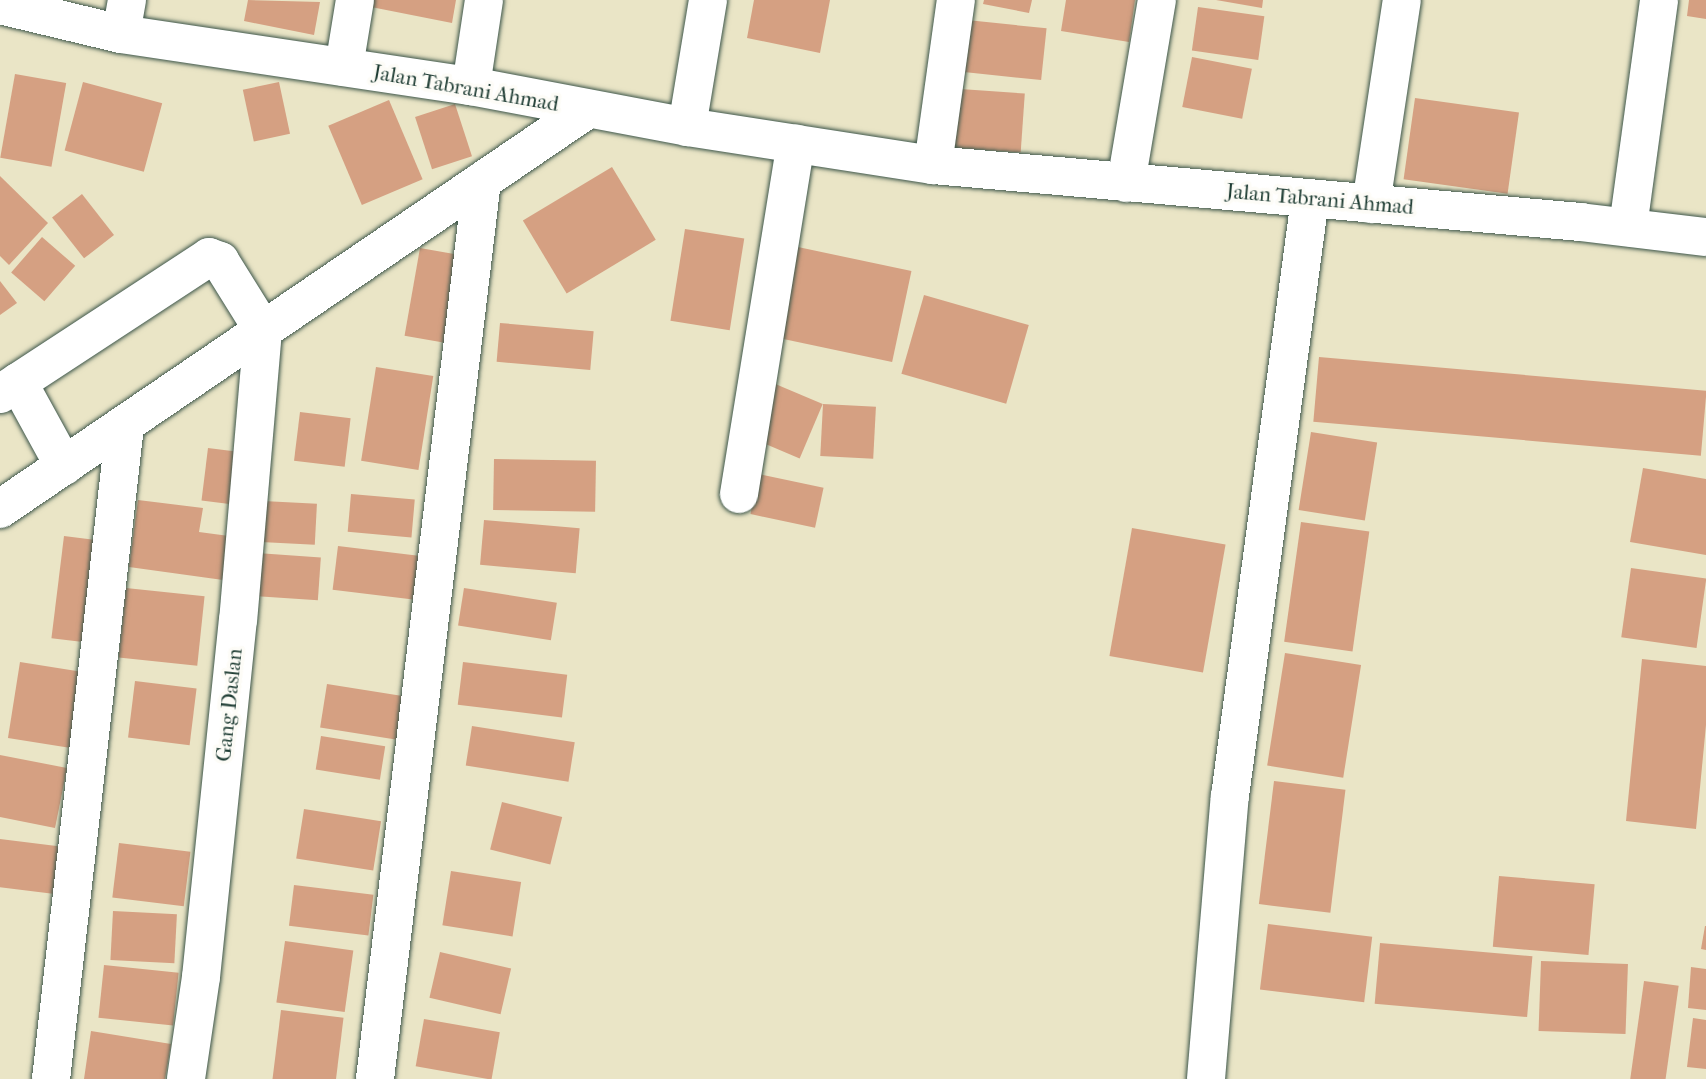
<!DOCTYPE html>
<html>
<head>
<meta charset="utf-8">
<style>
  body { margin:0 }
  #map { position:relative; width:1706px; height:1079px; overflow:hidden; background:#eae5c6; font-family:"IM FELL French Canon",serif }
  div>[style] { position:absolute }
  .building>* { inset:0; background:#d5a082; transform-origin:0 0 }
  .roads { filter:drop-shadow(0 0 2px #3d564a) drop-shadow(0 0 2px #3d564a) }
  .minor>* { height:38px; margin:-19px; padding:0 19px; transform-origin:19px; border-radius:19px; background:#fff }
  span { translate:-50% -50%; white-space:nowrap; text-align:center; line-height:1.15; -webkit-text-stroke:7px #fdfcf7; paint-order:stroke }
  .street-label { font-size:21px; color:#1f3d34 }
</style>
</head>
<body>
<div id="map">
  <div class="building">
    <i style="clip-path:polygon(248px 0,320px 2px,314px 35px,244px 21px)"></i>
    <i style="clip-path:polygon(367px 0,456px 0,452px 23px,366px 6px)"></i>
    <i style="clip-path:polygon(754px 0,830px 0,820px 53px,747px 38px)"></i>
    <i style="clip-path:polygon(984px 0,1032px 0,1029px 13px,983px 4px)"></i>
    <i style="clip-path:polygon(1066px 0,1135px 0,1129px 42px,1061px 31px)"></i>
    <i style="clip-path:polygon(1216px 0,1263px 0,1262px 8px)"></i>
    <i style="clip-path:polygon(1689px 0,1706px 0,1706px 19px,1687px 16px)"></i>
    <i style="left:1198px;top:7px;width:67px;height:44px;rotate:8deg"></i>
    <i style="left:967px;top:20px;width:80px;height:52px;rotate:6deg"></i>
    <i style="left:1192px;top:57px;width:61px;height:51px;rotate:11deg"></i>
    <i style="left:15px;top:74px;width:52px;height:85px;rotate:10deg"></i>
    <i style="left:83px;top:82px;width:82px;height:71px;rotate:15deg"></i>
    <i style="left:279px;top:82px;width:53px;height:37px;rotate:78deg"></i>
    <i style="left:946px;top:88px;width:79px;height:59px;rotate:4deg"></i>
    <i style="left:1415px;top:98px;width:105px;height:82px;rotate:8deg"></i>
    <i style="left:389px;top:100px;width:86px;height:66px;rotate:67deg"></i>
    <i style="left:455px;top:104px;width:55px;height:42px;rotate:72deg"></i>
    <i style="left:612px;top:167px;width:85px;height:104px;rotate:59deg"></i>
    <i style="clip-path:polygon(0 176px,48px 223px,9px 265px,0 256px)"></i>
    <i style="left:82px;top:194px;width:52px;height:38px;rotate:52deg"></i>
    <i style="left:685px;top:229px;width:60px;height:93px;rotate:9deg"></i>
    <i style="left:42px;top:237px;width:44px;height:47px;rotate:41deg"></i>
    <i style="left:798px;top:247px;width:116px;height:93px;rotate:12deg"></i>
    <i style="left:420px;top:248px;width:48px;height:89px;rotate:10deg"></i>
    <i style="clip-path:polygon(0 281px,17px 303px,0 315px)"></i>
    <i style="left:924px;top:295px;width:109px;height:82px;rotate:16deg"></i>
    <i style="left:500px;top:323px;width:94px;height:39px;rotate:5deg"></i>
    <i style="left:1319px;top:357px;width:389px;height:65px;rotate:5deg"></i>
    <i style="left:376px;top:367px;width:58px;height:95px;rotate:9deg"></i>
    <i style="left:773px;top:383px;width:54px;height:59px;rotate:23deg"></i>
    <i style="left:823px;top:404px;width:53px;height:52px;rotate:3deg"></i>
    <i style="left:300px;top:412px;width:51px;height:49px;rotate:7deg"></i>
    <i style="left:1311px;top:432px;width:67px;height:79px;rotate:9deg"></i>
    <i style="left:208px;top:448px;width:34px;height:53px;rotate:7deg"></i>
    <i style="left:494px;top:459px;width:102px;height:51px;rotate:1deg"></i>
    <i style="clip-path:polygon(1643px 468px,1706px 479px,1706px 555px,1630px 542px)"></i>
    <i style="left:759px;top:474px;width:66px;height:41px;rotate:12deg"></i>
    <i style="left:351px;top:494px;width:64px;height:38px;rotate:5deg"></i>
    <i style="clip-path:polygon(138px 500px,203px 508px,199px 532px,229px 536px,223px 580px,129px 567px)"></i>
    <i style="left:263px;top:501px;width:54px;height:41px;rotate:3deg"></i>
    <i style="left:484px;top:520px;width:96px;height:45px;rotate:5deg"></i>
    <i style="left:1301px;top:522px;width:69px;height:121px;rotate:8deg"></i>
    <i style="left:1132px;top:528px;width:95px;height:130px;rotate:10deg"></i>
    <i style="left:64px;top:536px;width:38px;height:103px;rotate:7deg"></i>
    <i style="left:338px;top:546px;width:83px;height:44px;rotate:7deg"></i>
    <i style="left:257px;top:553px;width:64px;height:43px;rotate:4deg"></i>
    <i style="left:1631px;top:568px;width:76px;height:70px;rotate:8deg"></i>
    <i style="left:126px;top:588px;width:79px;height:70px;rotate:6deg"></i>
    <i style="left:464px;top:588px;width:94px;height:38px;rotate:9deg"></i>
    <i style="left:1285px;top:653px;width:77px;height:114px;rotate:9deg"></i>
    <i style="clip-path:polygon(1642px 659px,1706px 666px,1706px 725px,1696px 829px,1626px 821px)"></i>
    <i style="left:20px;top:662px;width:62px;height:77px;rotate:9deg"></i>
    <i style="left:463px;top:662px;width:105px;height:43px;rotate:7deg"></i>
    <i style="left:135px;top:681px;width:62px;height:57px;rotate:7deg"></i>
    <i style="left:327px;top:684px;width:78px;height:44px;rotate:9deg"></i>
    <i style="left:472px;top:726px;width:104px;height:40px;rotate:9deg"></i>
    <i style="left:321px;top:736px;width:65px;height:34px;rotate:9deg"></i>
    <i style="clip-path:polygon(0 755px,67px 768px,55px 828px,0 817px)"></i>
    <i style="left:1274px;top:781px;width:72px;height:124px;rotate:7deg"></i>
    <i style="left:502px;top:802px;width:62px;height:49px;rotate:14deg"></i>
    <i style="left:304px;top:809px;width:78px;height:50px;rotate:9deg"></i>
    <i style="left:0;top:839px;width:63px;height:48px;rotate:7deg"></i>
    <i style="left:119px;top:843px;width:72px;height:55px;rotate:7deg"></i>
    <i style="left:451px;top:871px;width:71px;height:55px;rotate:9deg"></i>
    <i style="left:1499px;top:876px;width:96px;height:71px;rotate:5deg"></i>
    <i style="left:294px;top:885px;width:80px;height:41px;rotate:7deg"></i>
    <i style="left:113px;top:911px;width:64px;height:49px;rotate:3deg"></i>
    <i style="left:1268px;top:924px;width:105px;height:66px;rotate:7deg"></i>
    <i style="clip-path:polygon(1705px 926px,1706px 926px,1706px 950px,1701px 949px)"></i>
    <i style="left:285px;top:941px;width:69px;height:62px;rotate:8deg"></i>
    <i style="left:1380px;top:943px;width:153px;height:61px;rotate:5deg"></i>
    <i style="left:440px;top:952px;width:73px;height:47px;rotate:13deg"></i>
    <i style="left:1541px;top:961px;width:87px;height:70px;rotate:2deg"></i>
    <i style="left:104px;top:965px;width:75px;height:53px;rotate:6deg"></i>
    <i style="clip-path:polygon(1691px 967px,1706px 969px,1706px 1010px,1688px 1008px)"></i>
    <i style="left:1644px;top:981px;width:35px;height:99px;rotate:8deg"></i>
    <i style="left:281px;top:1010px;width:63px;height:70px;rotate:7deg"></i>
    <i style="clip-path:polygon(1693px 1018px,1706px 1020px,1706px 1069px,1687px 1067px)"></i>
    <i style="left:424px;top:1019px;width:77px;height:48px;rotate:10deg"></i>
    <i style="clip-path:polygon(91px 1031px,171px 1044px,165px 1079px,84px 1079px)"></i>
  </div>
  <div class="roads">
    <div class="minor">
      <i style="left:0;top:5px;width:124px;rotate:13.5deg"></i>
      <i style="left:121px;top:34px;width:354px;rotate:8.5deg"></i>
      <i style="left:471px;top:86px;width:220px;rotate:10.7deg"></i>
      <i style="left:687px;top:127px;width:249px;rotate:8.8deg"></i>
      <i style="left:933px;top:165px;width:650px;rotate:5.03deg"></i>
      <i style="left:1580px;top:222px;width:127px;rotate:6.8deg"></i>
      <i style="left:121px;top:34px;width:35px;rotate:-80deg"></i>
      <i style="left:344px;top:67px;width:68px;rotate:-80.7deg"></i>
      <i style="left:471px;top:86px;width:87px;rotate:-81.4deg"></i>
      <i style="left:687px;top:127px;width:129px;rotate:-80.6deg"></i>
      <i style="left:933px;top:165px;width:167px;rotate:-82.1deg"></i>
      <i style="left:1126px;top:183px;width:186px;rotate:-80.4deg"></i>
      <i style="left:1371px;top:204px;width:206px;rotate:-81.4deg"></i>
      <i style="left:1628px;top:227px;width:229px;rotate:-82.2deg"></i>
      <i style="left:18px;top:382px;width:96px;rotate:61.3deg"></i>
      <i style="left:0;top:394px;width:250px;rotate:-33.2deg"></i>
      <i style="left:209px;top:257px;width:12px;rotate:20deg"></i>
      <i style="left:220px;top:261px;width:81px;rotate:58.1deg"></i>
      <i style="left:263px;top:330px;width:290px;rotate:94.9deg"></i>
      <i style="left:238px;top:619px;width:360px;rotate:95.9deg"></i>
      <i style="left:201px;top:977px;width:103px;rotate:98.4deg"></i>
      <i style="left:739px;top:494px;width:355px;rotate:-80.8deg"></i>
      <i style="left:0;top:509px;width:711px;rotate:-34.23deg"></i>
      <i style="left:51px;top:1079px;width:658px;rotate:-83.54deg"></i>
      <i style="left:375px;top:1079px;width:904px;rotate:-83.21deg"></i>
      <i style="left:1206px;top:1079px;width:284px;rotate:-85.2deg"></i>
      <i style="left:1230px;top:796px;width:602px;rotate:-82.37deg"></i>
    </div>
  </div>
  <div class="street-label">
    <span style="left:466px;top:88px;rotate:10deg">Jalan Tabrani Ahmad</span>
    <span style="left:1320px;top:199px;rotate:5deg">Jalan Tabrani Ahmad</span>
    <span style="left:229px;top:705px;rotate:-84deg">Gang Daslan</span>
  </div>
</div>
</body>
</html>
